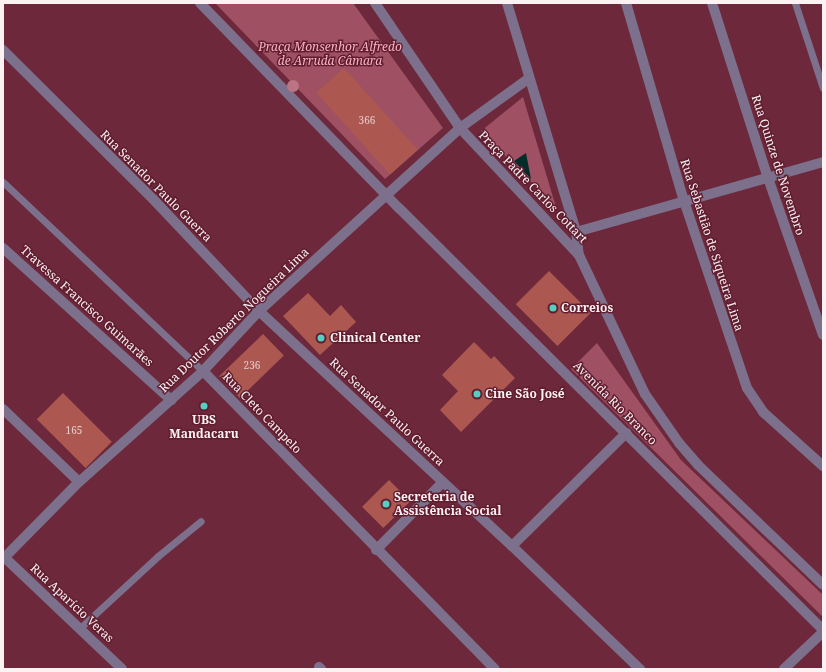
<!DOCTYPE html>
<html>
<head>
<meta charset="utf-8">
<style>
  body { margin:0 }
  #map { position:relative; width:826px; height:672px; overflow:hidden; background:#6d283b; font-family:"Noto Serif",serif }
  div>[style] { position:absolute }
  .green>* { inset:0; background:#9f5163 }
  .water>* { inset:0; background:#042d29 }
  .building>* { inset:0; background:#ac5851; transform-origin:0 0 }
  .service>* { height:7px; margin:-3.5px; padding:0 3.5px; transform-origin:3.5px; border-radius:3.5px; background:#7d708c }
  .minor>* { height:10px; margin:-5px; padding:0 5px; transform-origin:5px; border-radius:5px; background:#7d708c }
  .tertiary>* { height:10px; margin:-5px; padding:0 5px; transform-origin:5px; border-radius:5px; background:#7d708c }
  .trees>* { width:12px; height:12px; margin:-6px; border-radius:50%; background:#bb7484 }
  .dots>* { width:11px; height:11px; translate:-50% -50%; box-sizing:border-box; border:2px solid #611d30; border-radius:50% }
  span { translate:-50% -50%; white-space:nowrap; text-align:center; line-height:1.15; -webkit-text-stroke:3px #611d30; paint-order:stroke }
  .number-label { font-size:10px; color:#e8cccb }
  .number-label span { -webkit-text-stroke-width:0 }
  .park-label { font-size:12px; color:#fab3c0; font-style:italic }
  .street-label { font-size:12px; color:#fcf2f4 }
  .poi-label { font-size:12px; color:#fcf2f4; font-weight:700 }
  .left { translate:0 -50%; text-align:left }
  .frame { position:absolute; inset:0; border:4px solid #fcf2f4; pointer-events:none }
</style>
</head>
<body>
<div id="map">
  <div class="green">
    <i style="clip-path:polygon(215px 3px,353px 3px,443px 128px,385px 179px)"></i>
    <i style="clip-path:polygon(523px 97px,556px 207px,481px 131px)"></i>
    <i style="clip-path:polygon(597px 343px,681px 460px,823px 595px,823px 617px,571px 369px)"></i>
  </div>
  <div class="water">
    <i style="clip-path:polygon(526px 153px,531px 179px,514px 161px)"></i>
  </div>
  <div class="building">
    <i style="left:344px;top:68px;width:110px;height:37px;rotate:48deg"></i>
    <i style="left:549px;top:271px;width:59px;height:47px;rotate:45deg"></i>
    <i style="clip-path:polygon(308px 293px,330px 316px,341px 305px,356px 322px,320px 355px,283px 316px)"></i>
    <i style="left:263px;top:334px;width:30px;height:61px;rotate:46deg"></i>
    <i style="clip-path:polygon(474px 342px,491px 359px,494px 356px,515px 378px,461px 432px,440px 410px,458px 391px,442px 375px)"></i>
    <i style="left:63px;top:393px;width:69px;height:37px;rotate:45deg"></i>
    <i style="left:389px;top:480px;width:30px;height:38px;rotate:45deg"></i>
  </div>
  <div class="service">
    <i style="left:795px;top:3px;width:89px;rotate:71.8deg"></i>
    <i style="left:3px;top:182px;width:275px;rotate:43.4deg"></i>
    <i style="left:80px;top:628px;width:106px;rotate:-42.7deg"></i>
    <i style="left:158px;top:556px;width:55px;rotate:-39.1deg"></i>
  </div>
  <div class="minor">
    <i style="left:375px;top:3px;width:151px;rotate:55.8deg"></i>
    <i style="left:460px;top:128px;width:174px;rotate:46.9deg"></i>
    <i style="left:626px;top:3px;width:206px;rotate:73.7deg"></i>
    <i style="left:684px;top:201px;width:197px;rotate:71.4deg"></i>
    <i style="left:747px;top:388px;width:29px;rotate:56deg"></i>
    <i style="left:763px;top:412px;width:81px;rotate:42deg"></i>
    <i style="left:712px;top:3px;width:184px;rotate:72.3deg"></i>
    <i style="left:768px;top:178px;width:166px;rotate:70.7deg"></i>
    <i style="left:3px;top:50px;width:211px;rotate:44.8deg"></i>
    <i style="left:153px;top:199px;width:154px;rotate:46.6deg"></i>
    <i style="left:259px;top:311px;width:345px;rotate:42.9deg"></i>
    <i style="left:512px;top:546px;width:178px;rotate:43.9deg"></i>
    <i style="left:576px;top:232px;width:257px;rotate:-15.8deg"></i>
    <i style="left:3px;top:248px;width:227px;rotate:42.1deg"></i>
    <i style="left:203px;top:371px;width:417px;rotate:45.6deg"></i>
    <i style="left:3px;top:409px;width:105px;rotate:43.8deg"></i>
    <i style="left:512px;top:546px;width:161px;rotate:-44.7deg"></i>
    <i style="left:376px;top:550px;width:95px;rotate:-45.4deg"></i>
    <i style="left:3px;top:556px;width:164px;rotate:43.5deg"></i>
    <i style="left:3px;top:559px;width:108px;rotate:-45.4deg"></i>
    <i style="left:79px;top:482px;width:166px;rotate:-41.8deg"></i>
    <i style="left:203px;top:371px;width:82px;rotate:-47deg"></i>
    <i style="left:259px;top:311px;width:272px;rotate:-42.3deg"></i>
    <i style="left:460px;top:128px;width:84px;rotate:-35.8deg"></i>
    <i style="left:319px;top:667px;width:3px;rotate:45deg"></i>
    <i style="left:784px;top:669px;width:54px;rotate:-43.5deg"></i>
  </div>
  <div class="tertiary">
    <i style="left:200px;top:3px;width:286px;rotate:45.9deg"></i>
    <i style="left:399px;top:208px;width:598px;rotate:44.86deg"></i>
    <i style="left:507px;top:3px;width:239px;rotate:73.2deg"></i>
    <i style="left:576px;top:232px;width:23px;rotate:83deg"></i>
    <i style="left:579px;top:255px;width:154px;rotate:64.6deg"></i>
    <i style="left:645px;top:394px;width:60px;rotate:55.2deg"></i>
    <i style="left:679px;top:443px;width:29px;rotate:49deg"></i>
    <i style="left:698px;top:465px;width:173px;rotate:43.8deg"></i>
  </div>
  <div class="trees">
    <i style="left:293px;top:86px"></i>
  </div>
  <div class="dots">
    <i style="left:553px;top:308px;background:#57cec2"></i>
    <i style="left:321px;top:338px;background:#57cec2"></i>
    <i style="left:477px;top:394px;background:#57cec2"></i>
    <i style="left:204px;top:406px;background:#57cec2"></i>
    <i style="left:386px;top:504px;background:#57cec2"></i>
  </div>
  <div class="number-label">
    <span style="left:367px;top:121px">366</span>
    <span style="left:252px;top:366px">236</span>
    <span style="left:74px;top:431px">165</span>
  </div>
  <div class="park-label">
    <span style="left:330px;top:54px">Praça Monsenhor Alfredo<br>de Arruda Câmara</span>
  </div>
  <div class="street-label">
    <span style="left:778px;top:165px;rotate:72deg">Rua Quinze de Novembro</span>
    <span style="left:156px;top:186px;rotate:45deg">Rua Senador Paulo Guerra</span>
    <span style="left:533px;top:187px;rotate:46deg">Praça Padre Carlos Cottart</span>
    <span style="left:712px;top:245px;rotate:72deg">Rua Sebastião de Siqueira Lima</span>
    <span style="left:87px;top:306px;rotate:42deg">Travessa Francisco Guimarães</span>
    <span style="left:234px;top:320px;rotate:-44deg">Rua Doutor Roberto Nogueira Lima</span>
    <span style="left:615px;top:403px;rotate:45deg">Avenida Rio Branco</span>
    <span style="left:387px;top:412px;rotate:43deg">Rua Senador Paulo Guerra</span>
    <span style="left:262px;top:413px;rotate:46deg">Rua Cleto Campelo</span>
    <span style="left:72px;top:603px;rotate:43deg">Rua Aparício Veras</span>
  </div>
  <div class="poi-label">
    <span class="left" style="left:561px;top:308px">Correios</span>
    <span class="left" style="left:330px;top:338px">Clinical Center</span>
    <span class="left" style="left:485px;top:394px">Cine São José</span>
    <span style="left:204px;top:427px">UBS<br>Mandacaru</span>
    <span class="left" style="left:394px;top:504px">Secreteria de<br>Assistência Social</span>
  </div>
  <div class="frame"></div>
</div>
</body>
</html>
